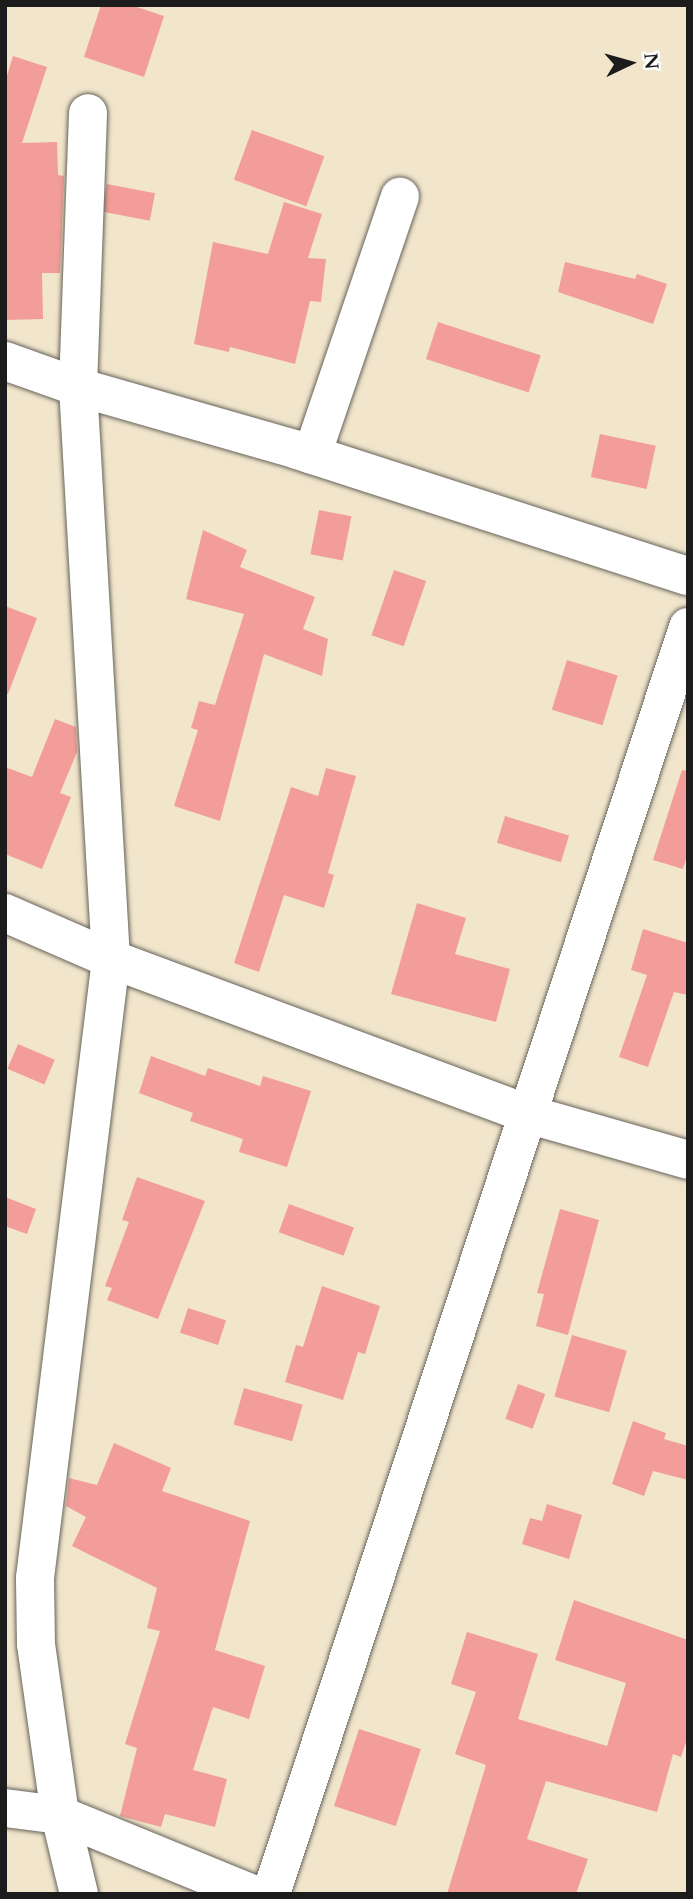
<!DOCTYPE html>
<html>
<head>
<meta charset="utf-8">
<style>
  body { margin:0 }
  #map { position:relative; width:693px; height:1899px; overflow:hidden; background:#f1e6cc; font-family:Cardo,serif }
  div>[style] { position:absolute }
  .building>* { inset:0; background:#f29d99; transform-origin:0 0 }
  .roads { filter:drop-shadow(0 0 2px #67635a) drop-shadow(0 0 2px #67635a) }
  .minor>* { height:38px; margin:-19px; padding:0 19px; transform-origin:19px; border-radius:19px; background:#fff }
  .tertiary>* { height:38px; margin:-19px; padding:0 19px; transform-origin:19px; border-radius:19px; background:#fff }
  span { translate:-50% -50%; white-space:nowrap; text-align:center; line-height:1.15; -webkit-text-stroke:7px #fff; paint-order:stroke }
  .frame { position:absolute; inset:0; border:7px solid #1c1c1c; pointer-events:none }
  .north { position:absolute; left:595px; top:28px; width:70px; height:70px; -webkit-text-stroke:5px #fff; paint-order:stroke; rotate:85deg; font-size:19px; font-weight:700; line-height:28px; text-align:center; color:#1c1c1c }
  .north::after { content:''; display:block; margin:auto; width:24px; height:32px; background:#1c1c1c; clip-path:polygon(50% 0,100% 100%,50% 72%,0 100%) }
</style>
</head>
<body>
<div id="map">
  <div class="building">
    <i style="clip-path:polygon(101px 5px,131px 5px,164px 16px,144px 77px,84px 57px)"></i>
    <i style="clip-path:polygon(13px 56px,47px 67px,22px 143px,57px 142px,58px 175px,64px 176px,60px 273px,42px 273px,43px 319px,5px 320px,5px 82px)"></i>
    <i style="left:252px;top:130px;width:77px;height:53px;rotate:20deg"></i>
    <i style="left:107px;top:184px;width:49px;height:28px;rotate:11deg"></i>
    <i style="clip-path:polygon(284px 202px,322px 214px,308px 258px,326px 259px,321px 302px,310px 301px,295px 364px,230px 347px,229px 352px,194px 344px,213px 242px,268px 254px)"></i>
    <i style="clip-path:polygon(565px 262px,635px 279px,637px 274px,667px 284px,653px 324px,558px 292px)"></i>
    <i style="left:438px;top:322px;width:108px;height:39px;rotate:18deg"></i>
    <i style="left:600px;top:434px;width:57px;height:44px;rotate:12deg"></i>
    <i style="left:319px;top:510px;width:33px;height:45px;rotate:11deg"></i>
    <i style="clip-path:polygon(203px 530px,247px 550px,240px 567px,315px 597px,303px 629px,328px 639px,322px 676px,264px 654px,220px 821px,174px 806px,198px 730px,191px 728px,199px 701px,215px 705px,244px 614px,186px 599px)"></i>
    <i style="left:394px;top:570px;width:34px;height:69px;rotate:19deg"></i>
    <i style="clip-path:polygon(5px 606px,37px 618px,8px 694px,5px 694px)"></i>
    <i style="left:567px;top:660px;width:53px;height:52px;rotate:17deg"></i>
    <i style="clip-path:polygon(55px 719px,76px 727px,77px 752px,60px 793px,71px 797px,42px 869px,5px 854px,5px 767px,32px 777px)"></i>
    <i style="clip-path:polygon(326px 768px,356px 776px,328px 873px,334px 875px,324px 908px,284px 895px,259px 972px,234px 963px,291px 787px,318px 796px)"></i>
    <i style="clip-path:polygon(682px 770px,688px 771px,688px 852px,683px 869px,653px 860px)"></i>
    <i style="left:505px;top:816px;width:67px;height:28px;rotate:17deg"></i>
    <i style="clip-path:polygon(417px 903px,466px 918px,455px 954px,510px 969px,496px 1022px,391px 994px)"></i>
    <i style="clip-path:polygon(643px 929px,688px 943px,688px 995px,674px 992px,648px 1067px,619px 1057px,647px 975px,631px 970px)"></i>
    <i style="left:18px;top:1044px;width:40px;height:27px;rotate:23deg"></i>
    <i style="clip-path:polygon(151px 1056px,205px 1076px,208px 1068px,260px 1086px,263px 1076px,311px 1091px,287px 1167px,239px 1152px,243px 1139px,190px 1121px,193px 1113px,139px 1093px)"></i>
    <i style="clip-path:polygon(137px 1177px,205px 1201px,158px 1319px,107px 1300px,112px 1288px,105px 1286px,129px 1222px,122px 1220px)"></i>
    <i style="clip-path:polygon(5px 1197px,36px 1209px,27px 1234px,5px 1226px)"></i>
    <i style="left:289px;top:1204px;width:69px;height:30px;rotate:20deg"></i>
    <i style="clip-path:polygon(560px 1209px,599px 1220px,568px 1335px,536px 1326px,544px 1294px,537px 1293px)"></i>
    <i style="clip-path:polygon(322px 1286px,380px 1306px,365px 1354px,358px 1352px,343px 1400px,285px 1382px,296px 1345px,303px 1347px)"></i>
    <i style="left:188px;top:1308px;width:40px;height:26px;rotate:18deg"></i>
    <i style="left:572px;top:1335px;width:57px;height:64px;rotate:16deg"></i>
    <i style="left:518px;top:1384px;width:29px;height:37px;rotate:20deg"></i>
    <i style="left:244px;top:1388px;width:61px;height:38px;rotate:16deg"></i>
    <i style="clip-path:polygon(633px 1421px,666px 1433px,664px 1439px,688px 1446px,688px 1480px,653px 1471px,644px 1496px,612px 1484px)"></i>
    <i style="clip-path:polygon(114px 1443px,171px 1468px,162px 1491px,250px 1521px,215px 1650px,265px 1666px,249px 1719px,213px 1707px,193px 1770px,227px 1779px,215px 1827px,165px 1814px,161px 1827px,120px 1816px,137px 1748px,125px 1744px,160px 1631px,147px 1628px,157px 1588px,72px 1546px,86px 1517px,66px 1506px,69px 1478px,97px 1485px)"></i>
    <i style="clip-path:polygon(547px 1504px,582px 1515px,569px 1559px,522px 1544px,530px 1518px,542px 1521px)"></i>
    <i style="clip-path:polygon(574px 1600px,688px 1640px,688px 1736px,681px 1757px,673px 1754px,657px 1812px,546px 1781px,527px 1839px,588px 1859px,576px 1894px,447px 1894px,486px 1765px,455px 1754px,476px 1692px,451px 1684px,467px 1632px,538px 1654px,518px 1719px,607px 1746px,626px 1683px,555px 1660px)"></i>
    <i style="left:359px;top:1729px;width:65px;height:81px;rotate:18deg"></i>
  </div>
  <div class="roads">
    <div class="minor">
      <i style="left:312px;top:455px;width:273px;rotate:-71.2deg"></i>
      <i style="left:5px;top:913px;width:116px;rotate:23.5deg"></i>
      <i style="left:111px;top:959px;width:444px;rotate:20.4deg"></i>
      <i style="left:527px;top:1114px;width:167px;rotate:15.9deg"></i>
      <i style="left:5px;top:1808px;width:55px;rotate:7.3deg"></i>
      <i style="left:60px;top:1815px;width:209px;rotate:22.3deg"></i>
      <i style="left:79px;top:1894px;width:81px;rotate:-103.5deg"></i>
      <i style="left:60px;top:1815px;width:173px;rotate:-98deg"></i>
      <i style="left:36px;top:1644px;width:66px;rotate:-90.9deg"></i>
      <i style="left:35px;top:1578px;width:624px;rotate:-83deg"></i>
      <i style="left:111px;top:959px;width:573px;rotate:-93.3deg"></i>
      <i style="left:78px;top:387px;width:274px;rotate:-87.9deg"></i>
      <i style="left:271px;top:1894px;width:1334px;rotate:-71.78deg"></i>
    </div>
    <div class="tertiary">
      <i style="left:5px;top:361px;width:77px;rotate:19.6deg"></i>
      <i style="left:78px;top:387px;width:228px;rotate:16deg"></i>
      <i style="left:297px;top:450px;width:411px;rotate:17.9deg"></i>
    </div>
  </div>
  <div class="frame"></div>
  <div class="north">N</div>
</div>
</body>
</html>
